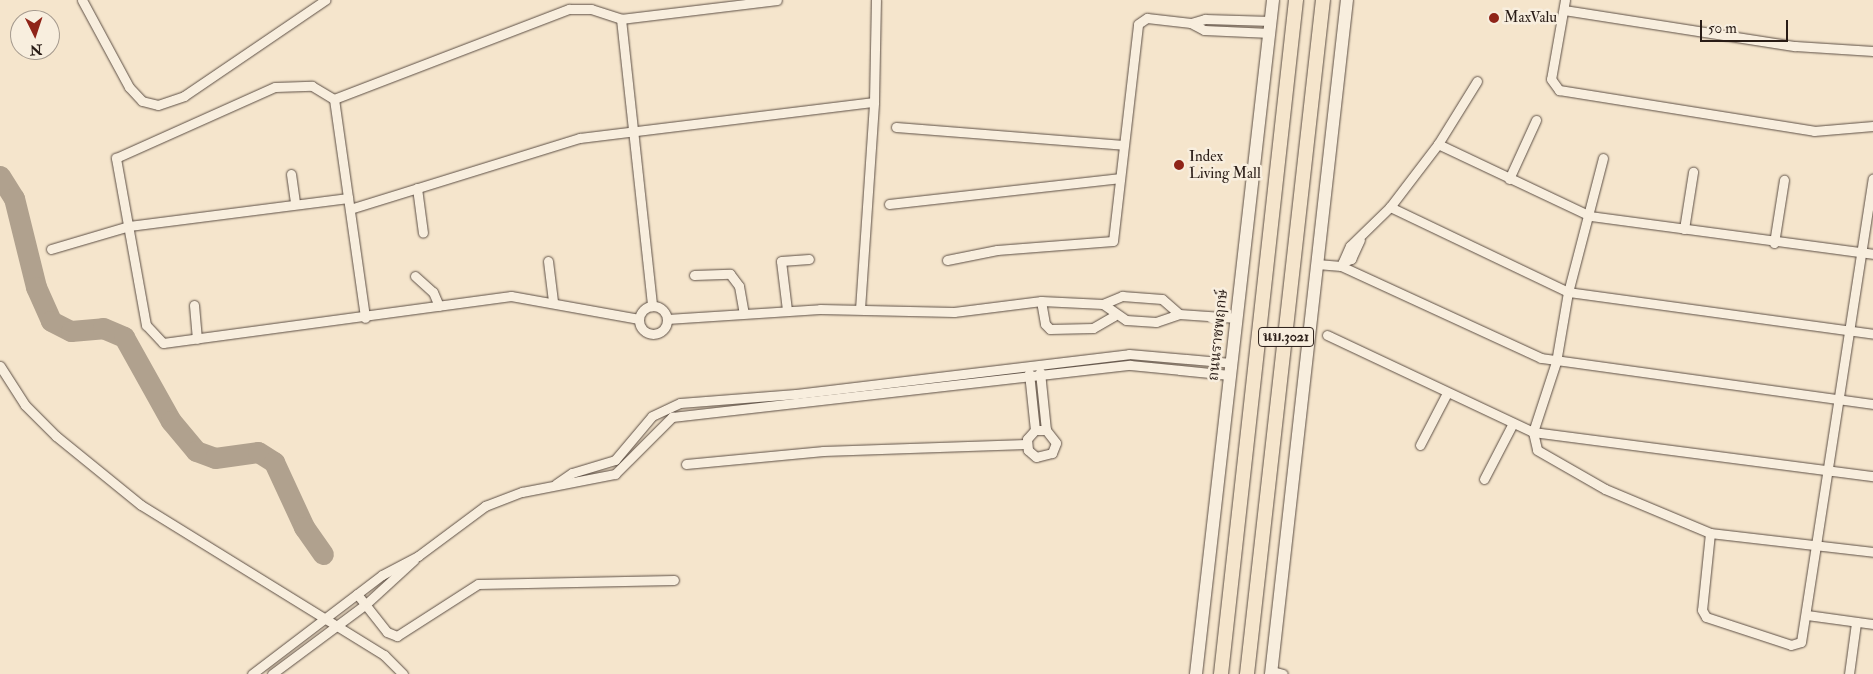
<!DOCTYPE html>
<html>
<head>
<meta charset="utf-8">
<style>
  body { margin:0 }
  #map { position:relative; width:1873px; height:674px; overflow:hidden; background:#f5e5cc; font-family:"IM FELL Double Pica","Noto Serif Thai",serif }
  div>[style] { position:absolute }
  .river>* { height:21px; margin:-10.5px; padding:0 10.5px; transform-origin:10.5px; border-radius:10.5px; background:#b0a18e }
  .roads { filter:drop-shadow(0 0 1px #5c4e44) drop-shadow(0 0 1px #5c4e44) }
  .street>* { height:9px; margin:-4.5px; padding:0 4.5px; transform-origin:4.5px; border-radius:4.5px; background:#f8eede }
  .street>.ring { margin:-4.5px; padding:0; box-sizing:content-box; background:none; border:9px solid #f8eede; border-radius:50% }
  .secondary>* { height:12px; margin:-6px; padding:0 6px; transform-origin:6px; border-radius:6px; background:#f8eede }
  .primary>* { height:14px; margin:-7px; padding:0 7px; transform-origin:7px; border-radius:7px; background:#f5e5cc }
  .dots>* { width:14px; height:14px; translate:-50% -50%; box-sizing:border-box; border:2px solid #f8eede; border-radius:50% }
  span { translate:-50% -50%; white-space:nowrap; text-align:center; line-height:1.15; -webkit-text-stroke:5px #f8eede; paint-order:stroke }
  .shield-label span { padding:1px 4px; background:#f8eede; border:1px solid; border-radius:4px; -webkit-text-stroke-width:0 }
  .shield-label { font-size:14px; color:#291c16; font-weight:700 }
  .poi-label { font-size:15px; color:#291c16 }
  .left { translate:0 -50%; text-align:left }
  .street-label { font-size:15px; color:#291c16 }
  .north { position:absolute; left:10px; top:10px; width:50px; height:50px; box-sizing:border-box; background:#f8eede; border:1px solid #a59a8e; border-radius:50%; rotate:176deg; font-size:14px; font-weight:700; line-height:20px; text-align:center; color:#291c16 }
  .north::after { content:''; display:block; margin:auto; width:18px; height:22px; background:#8f2418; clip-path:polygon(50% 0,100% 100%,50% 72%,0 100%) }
  .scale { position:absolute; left:1700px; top:20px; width:88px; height:22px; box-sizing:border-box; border:2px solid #291c16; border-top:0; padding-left:6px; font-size:15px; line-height:18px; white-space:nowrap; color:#291c16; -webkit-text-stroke:4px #f8eede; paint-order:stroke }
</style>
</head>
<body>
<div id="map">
  <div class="river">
    <i style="left:0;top:176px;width:26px;rotate:58deg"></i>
    <i style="left:14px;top:198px;width:92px;rotate:76.1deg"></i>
    <i style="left:36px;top:287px;width:37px;rotate:66deg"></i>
    <i style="left:51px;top:321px;width:22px;rotate:27deg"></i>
    <i style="left:71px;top:331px;width:32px;rotate:-5deg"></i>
    <i style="left:103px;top:328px;width:23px;rotate:23deg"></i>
    <i style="left:124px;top:337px;width:96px;rotate:60.8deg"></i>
    <i style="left:171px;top:421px;width:39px;rotate:50deg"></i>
    <i style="left:196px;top:451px;width:20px;rotate:20deg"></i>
    <i style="left:215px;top:458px;width:43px;rotate:-7.9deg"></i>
    <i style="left:258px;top:452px;width:19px;rotate:32deg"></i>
    <i style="left:274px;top:462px;width:72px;rotate:65.2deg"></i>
    <i style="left:304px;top:527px;width:33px;rotate:55deg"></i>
  </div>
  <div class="roads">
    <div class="street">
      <i style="left:82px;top:0;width:99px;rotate:61.6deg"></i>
      <i style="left:129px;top:87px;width:19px;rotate:47deg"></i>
      <i style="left:142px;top:101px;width:16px;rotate:14deg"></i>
      <i style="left:158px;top:105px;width:28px;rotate:-19deg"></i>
      <i style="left:184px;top:96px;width:171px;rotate:-34.2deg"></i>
      <i style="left:1565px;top:0;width:80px;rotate:100deg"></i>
      <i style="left:1551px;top:79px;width:14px;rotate:54deg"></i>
      <i style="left:1559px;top:90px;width:258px;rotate:9.1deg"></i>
      <i style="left:1814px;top:131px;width:59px;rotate:-4.8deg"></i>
      <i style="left:1564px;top:10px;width:234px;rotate:8.9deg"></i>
      <i style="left:1795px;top:46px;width:78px;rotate:3.7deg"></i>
      <i style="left:621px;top:19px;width:289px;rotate:83.8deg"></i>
      <i style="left:1270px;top:33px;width:66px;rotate:-177.4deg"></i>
      <i style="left:1204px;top:30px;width:15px;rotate:-152deg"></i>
      <i style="left:1191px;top:23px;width:15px;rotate:-16deg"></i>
      <i style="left:1205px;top:19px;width:66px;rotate:1.7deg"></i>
      <i style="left:334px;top:99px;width:221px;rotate:81.9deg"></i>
      <i style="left:896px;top:127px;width:228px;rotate:4.5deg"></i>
      <i style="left:1438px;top:144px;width:168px;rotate:25.3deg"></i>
      <i style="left:1590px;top:216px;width:286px;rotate:7.6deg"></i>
      <i style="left:1603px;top:158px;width:138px;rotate:104.6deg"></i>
      <i style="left:1568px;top:292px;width:71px;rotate:99.7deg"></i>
      <i style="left:1556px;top:362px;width:74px;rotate:108.2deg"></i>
      <i style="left:1533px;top:432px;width:18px;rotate:77deg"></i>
      <i style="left:1537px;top:450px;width:78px;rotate:29.8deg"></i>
      <i style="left:1605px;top:489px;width:114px;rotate:22.7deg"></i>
      <i style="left:1710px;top:533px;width:164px;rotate:6.6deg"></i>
      <i style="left:291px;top:174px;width:30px;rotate:82deg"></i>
      <i style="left:1509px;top:179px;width:65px;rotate:-65.4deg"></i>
      <i style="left:417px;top:188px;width:45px;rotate:82.4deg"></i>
      <i style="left:889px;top:204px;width:231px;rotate:-6.4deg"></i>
      <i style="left:1390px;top:207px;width:197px;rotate:25.5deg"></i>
      <i style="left:1568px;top:292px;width:308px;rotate:7.8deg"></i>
      <i style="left:350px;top:209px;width:241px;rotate:-17.2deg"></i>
      <i style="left:580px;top:138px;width:296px;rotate:-7deg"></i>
      <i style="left:1684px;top:229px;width:58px;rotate:-81deg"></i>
      <i style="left:1774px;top:243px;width:64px;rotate:-81deg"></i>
      <i style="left:51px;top:249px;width:81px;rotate:-16.4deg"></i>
      <i style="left:129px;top:226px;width:221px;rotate:-7.3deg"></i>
      <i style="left:947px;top:260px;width:51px;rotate:-11.3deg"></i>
      <i style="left:997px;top:250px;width:116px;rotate:-4.4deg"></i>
      <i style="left:1113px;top:241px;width:218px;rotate:-83.4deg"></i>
      <i style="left:1138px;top:24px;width:11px;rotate:-34deg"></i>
      <i style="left:1147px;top:18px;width:44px;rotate:6.5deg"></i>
      <i style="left:548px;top:261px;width:40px;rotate:82.9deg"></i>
      <i style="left:1343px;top:262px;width:9px;rotate:-21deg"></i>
      <i style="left:1351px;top:259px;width:21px;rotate:-65deg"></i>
      <i style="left:1317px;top:264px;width:24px;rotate:5deg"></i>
      <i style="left:1341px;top:266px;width:220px;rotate:24.7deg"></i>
      <i style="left:1541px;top:358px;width:335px;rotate:7.9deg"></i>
      <i style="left:1341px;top:266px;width:22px;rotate:-66deg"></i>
      <i style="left:1350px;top:246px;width:56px;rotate:-44.3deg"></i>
      <i style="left:1390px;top:207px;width:79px;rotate:-52.7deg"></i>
      <i style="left:1438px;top:144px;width:74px;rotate:-58.2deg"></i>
      <i style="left:694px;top:275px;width:36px;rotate:-2deg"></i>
      <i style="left:730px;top:274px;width:15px;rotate:53deg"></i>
      <i style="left:739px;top:286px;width:27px;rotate:80deg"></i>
      <i style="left:415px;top:276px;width:24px;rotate:42deg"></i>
      <i style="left:433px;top:292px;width:15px;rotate:67deg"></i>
      <i style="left:1041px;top:301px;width:23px;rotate:80deg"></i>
      <i style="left:1045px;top:324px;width:7px;rotate:45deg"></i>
      <i style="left:1050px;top:329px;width:43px;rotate:-1.3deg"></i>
      <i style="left:1093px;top:328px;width:24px;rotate:-30deg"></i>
      <i style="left:1103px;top:304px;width:28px;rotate:35deg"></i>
      <i style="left:1126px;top:320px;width:30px;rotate:4deg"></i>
      <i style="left:1156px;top:322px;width:24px;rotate:-19deg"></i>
      <i style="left:1179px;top:314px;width:58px;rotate:3.9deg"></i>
      <i style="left:194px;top:305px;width:34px;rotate:85deg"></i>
      <i class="ring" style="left:639px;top:306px;width:19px;height:19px"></i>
      <i style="left:860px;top:309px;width:207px;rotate:-86.1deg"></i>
      <i style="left:874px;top:102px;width:102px;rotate:-88.9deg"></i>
      <i style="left:787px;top:310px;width:49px;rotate:-97deg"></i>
      <i style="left:781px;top:261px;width:28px;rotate:-4deg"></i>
      <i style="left:639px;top:319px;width:130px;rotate:-169.8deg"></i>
      <i style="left:511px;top:296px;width:351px;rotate:172.3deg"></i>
      <i style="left:163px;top:343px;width:25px;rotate:-133deg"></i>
      <i style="left:146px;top:325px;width:170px;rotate:-100.2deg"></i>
      <i style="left:116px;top:158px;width:174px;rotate:-24.1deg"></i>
      <i style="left:275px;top:87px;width:37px;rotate:-2deg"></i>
      <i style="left:312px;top:86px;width:26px;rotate:31deg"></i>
      <i style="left:334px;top:99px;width:252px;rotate:-21deg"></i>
      <i style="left:569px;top:9px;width:22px"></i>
      <i style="left:591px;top:9px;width:32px;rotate:18deg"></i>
      <i style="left:621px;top:19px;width:157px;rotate:-6.9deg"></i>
      <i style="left:667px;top:319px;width:153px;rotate:-3.7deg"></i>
      <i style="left:820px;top:309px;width:134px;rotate:1.3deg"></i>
      <i style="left:954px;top:312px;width:88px;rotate:-7.2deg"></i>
      <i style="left:1041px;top:301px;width:62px;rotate:2.8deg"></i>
      <i style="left:1103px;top:304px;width:21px;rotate:-23deg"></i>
      <i style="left:1122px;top:296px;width:40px;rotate:4.3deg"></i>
      <i style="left:1162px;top:299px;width:23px;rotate:41deg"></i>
      <i style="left:1327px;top:335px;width:228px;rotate:25.2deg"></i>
      <i style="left:1533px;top:432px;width:343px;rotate:7.4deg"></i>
      <i style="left:0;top:366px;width:46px;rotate:57.3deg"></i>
      <i style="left:25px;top:405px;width:44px;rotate:45deg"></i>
      <i style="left:56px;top:436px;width:109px;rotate:39.1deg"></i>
      <i style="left:141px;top:505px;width:286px;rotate:31.7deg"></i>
      <i style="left:384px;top:655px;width:27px;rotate:45deg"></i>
      <i style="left:1040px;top:372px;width:58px;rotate:84.1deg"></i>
      <i style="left:1046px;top:430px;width:16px;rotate:52deg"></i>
      <i style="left:1056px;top:443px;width:11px;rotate:112deg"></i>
      <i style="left:1052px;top:453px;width:16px;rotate:166deg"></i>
      <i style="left:1036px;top:457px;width:11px;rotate:-139deg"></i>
      <i style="left:1028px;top:450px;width:11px;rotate:-95deg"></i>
      <i style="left:1027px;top:439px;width:12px;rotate:-48deg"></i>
      <i style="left:1035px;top:430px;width:11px"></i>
      <i style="left:1029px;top:373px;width:57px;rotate:84deg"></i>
      <i style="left:1420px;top:445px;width:59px;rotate:-62.6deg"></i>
      <i style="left:686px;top:464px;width:138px;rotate:-5.4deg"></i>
      <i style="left:823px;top:451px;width:203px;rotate:-2deg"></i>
      <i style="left:1484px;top:479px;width:61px;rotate:-62.6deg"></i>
      <i style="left:556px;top:484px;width:19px;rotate:-35deg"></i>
      <i style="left:572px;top:473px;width:45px;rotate:-16.8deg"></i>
      <i style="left:615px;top:460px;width:57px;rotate:-49.9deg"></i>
      <i style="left:652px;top:416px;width:31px;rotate:-25deg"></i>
      <i style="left:680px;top:403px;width:116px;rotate:-4.4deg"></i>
      <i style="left:796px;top:394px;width:335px;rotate:-6.8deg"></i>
      <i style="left:1129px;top:354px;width:102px;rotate:5deg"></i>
      <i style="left:1710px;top:533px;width:77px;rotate:95.9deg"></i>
      <i style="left:1702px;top:610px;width:8px;rotate:60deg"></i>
      <i style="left:1706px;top:617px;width:89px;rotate:18.2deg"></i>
      <i style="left:1791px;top:645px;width:10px;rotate:-17deg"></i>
      <i style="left:1801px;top:642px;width:469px;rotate:-81.2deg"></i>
      <i style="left:357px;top:594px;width:48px;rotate:51.7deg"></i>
      <i style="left:387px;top:632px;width:11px;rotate:22deg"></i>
      <i style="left:397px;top:636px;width:96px;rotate:-32.7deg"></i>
      <i style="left:478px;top:584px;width:196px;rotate:-1.2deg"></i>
      <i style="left:1807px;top:615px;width:67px;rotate:7.8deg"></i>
      <i style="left:1272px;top:671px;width:11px;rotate:15deg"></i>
      <i style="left:252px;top:674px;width:163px;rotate:-37.3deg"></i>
      <i style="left:382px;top:575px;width:41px;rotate:-27.8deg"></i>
      <i style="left:418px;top:556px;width:84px;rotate:-36.7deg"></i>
      <i style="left:485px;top:506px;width:40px;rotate:-21deg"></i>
      <i style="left:522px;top:492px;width:95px;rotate:-11deg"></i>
      <i style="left:615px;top:474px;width:81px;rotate:-45deg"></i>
      <i style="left:672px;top:417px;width:461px;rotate:-6.5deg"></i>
      <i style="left:1130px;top:365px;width:100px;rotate:5.7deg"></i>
      <i style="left:272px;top:674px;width:117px;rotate:-36.7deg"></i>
      <i style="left:366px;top:604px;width:65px;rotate:-42.5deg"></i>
      <i style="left:1849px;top:674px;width:51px;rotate:-82.2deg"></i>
    </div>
    <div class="secondary">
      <i style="left:1196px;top:674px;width:678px;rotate:-83.48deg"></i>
      <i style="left:1271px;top:674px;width:678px;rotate:-83.57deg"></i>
    </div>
    <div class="primary">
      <i style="left:1221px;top:674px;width:678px;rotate:-83.65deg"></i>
      <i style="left:1247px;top:674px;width:678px;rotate:-83.57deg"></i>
    </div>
  </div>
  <div class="dots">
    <i style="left:1494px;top:18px;background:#8f2418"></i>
    <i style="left:1179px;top:165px;background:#8f2418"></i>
  </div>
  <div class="shield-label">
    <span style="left:1286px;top:337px">นบ.3021</span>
  </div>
  <div class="poi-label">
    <span class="left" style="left:1504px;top:18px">MaxValu</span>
    <span class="left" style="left:1189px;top:165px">Index<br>Living Mall</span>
  </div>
  <div class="street-label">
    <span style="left:1218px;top:335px;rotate:-84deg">ถนนราชพฤกษ์</span>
  </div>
  <div class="north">N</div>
  <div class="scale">50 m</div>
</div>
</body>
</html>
